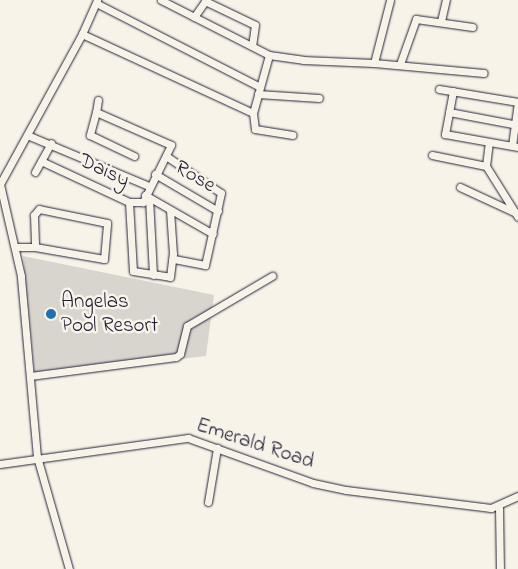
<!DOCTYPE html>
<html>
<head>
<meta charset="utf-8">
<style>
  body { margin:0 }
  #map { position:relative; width:518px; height:569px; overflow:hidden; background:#f7f3e8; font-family:"Indie Flower",sans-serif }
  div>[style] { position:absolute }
  .green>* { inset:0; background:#d8d5cf }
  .roads { filter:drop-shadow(0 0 1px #22223b) drop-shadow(0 0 1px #22223b) }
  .minor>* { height:7px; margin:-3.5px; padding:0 3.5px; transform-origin:3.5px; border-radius:3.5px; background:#f7f3e8 }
  .dots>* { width:14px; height:14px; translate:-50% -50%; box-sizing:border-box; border:2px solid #f7f3e8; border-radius:50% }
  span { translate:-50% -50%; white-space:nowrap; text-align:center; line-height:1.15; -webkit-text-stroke:5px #f7f3e8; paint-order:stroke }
  .street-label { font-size:21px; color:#22223b }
  .poi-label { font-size:21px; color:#22223b }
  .left { translate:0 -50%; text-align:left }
</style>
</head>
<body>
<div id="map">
  <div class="green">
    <i style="clip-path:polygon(23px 256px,214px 295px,206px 356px,35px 376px)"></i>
  </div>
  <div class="roads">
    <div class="minor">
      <i style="left:161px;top:0;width:121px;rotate:27deg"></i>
      <i style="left:269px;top:55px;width:34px;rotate:8deg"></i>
      <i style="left:303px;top:60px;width:71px;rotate:2.4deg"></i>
      <i style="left:374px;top:63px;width:65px;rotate:-75.7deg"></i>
      <i style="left:96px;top:3px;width:184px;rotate:27.1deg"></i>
      <i style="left:194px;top:17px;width:19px;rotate:-55deg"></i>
      <i style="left:205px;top:1px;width:55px;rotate:25.6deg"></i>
      <i style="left:255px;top:25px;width:21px;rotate:98deg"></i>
      <i style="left:441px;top:21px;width:22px;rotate:-77deg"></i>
      <i style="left:82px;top:34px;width:188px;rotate:24.8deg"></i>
      <i style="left:269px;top:55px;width:60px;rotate:105.4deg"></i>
      <i style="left:253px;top:113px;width:16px;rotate:83deg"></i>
      <i style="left:255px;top:129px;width:38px;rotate:9deg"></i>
      <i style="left:374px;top:63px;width:110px;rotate:5.2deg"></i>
      <i style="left:400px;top:64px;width:48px;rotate:-70.4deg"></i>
      <i style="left:416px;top:19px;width:57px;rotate:8.1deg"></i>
      <i style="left:439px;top:89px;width:80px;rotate:9.3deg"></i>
      <i style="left:518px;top:102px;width:44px;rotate:97.8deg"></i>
      <i style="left:453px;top:91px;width:44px;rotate:100.5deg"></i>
      <i style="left:445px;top:134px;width:74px;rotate:10.1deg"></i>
      <i style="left:258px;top:94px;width:61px;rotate:3.8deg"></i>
      <i style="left:98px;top:100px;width:12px;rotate:99deg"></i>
      <i style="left:96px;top:112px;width:82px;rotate:23.7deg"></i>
      <i style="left:171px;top:145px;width:64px;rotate:116.2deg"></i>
      <i style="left:143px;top:202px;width:14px;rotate:180deg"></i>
      <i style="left:96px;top:112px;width:24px;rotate:105deg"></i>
      <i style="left:90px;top:135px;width:49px;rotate:25.5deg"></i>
      <i style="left:449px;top:112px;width:70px;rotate:10.7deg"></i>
      <i style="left:27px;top:135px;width:132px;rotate:22.7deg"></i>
      <i style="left:432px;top:155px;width:55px;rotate:11.5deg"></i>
      <i style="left:486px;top:166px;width:60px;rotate:57.9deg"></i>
      <i style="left:166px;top:156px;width:66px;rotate:33.9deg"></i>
      <i style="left:221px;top:193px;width:74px;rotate:102.5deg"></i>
      <i style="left:205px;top:265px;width:33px;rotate:-169deg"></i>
      <i style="left:41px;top:161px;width:97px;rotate:25deg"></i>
      <i style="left:129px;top:202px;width:69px;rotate:86.7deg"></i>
      <i style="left:133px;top:271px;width:37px;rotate:9deg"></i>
      <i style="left:170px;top:277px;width:23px;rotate:-83deg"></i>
      <i style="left:173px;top:254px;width:44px;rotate:-93.9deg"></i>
      <i style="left:486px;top:166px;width:23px;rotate:-83deg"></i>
      <i style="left:35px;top:172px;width:33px;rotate:-61deg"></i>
      <i style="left:155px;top:174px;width:73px;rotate:30.4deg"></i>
      <i style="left:460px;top:187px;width:62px;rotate:24.9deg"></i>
      <i style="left:145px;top:195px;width:78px;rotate:29.8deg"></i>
      <i style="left:149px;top:198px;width:77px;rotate:87deg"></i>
      <i style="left:16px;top:247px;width:19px"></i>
      <i style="left:35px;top:247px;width:70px;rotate:9.9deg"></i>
      <i style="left:104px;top:259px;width:36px;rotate:-85deg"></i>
      <i style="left:107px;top:223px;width:69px;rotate:-168.4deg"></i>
      <i style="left:39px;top:209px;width:8px;rotate:130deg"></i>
      <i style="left:34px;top:215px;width:32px;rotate:88deg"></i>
      <i style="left:30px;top:376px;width:147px;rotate:-7.4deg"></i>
      <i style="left:176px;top:357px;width:5px;rotate:-37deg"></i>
      <i style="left:180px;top:354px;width:29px;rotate:-76deg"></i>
      <i style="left:187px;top:326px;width:99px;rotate:-30.5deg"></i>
      <i style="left:0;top:464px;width:190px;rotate:-7.9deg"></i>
      <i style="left:188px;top:438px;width:133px;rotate:19.8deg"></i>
      <i style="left:313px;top:483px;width:34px;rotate:12deg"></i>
      <i style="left:346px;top:490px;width:146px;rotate:7.1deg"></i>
      <i style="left:491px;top:508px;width:30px;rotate:-24deg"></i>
      <i style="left:208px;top:502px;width:55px;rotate:-80.5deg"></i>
      <i style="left:499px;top:508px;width:61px;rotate:89.1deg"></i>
      <i style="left:69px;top:569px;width:116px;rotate:-105.9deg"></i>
      <i style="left:37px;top:457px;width:182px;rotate:-95.1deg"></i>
      <i style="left:21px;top:276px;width:94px;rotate:-102.9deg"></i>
      <i style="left:0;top:184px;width:171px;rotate:-61.3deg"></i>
      <i style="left:82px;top:34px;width:37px;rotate:-66deg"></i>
    </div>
  </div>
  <div class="dots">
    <i style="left:51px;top:314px;background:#1f6fb2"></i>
  </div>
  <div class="street-label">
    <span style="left:104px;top:171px;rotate:25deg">Daisy</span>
    <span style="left:195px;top:177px;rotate:30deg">Rose</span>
    <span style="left:255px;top:444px;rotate:18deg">Emerald Road</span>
  </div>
  <div class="poi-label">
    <span class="left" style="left:61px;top:314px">Angelas<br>Pool Resort</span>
  </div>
</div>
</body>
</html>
